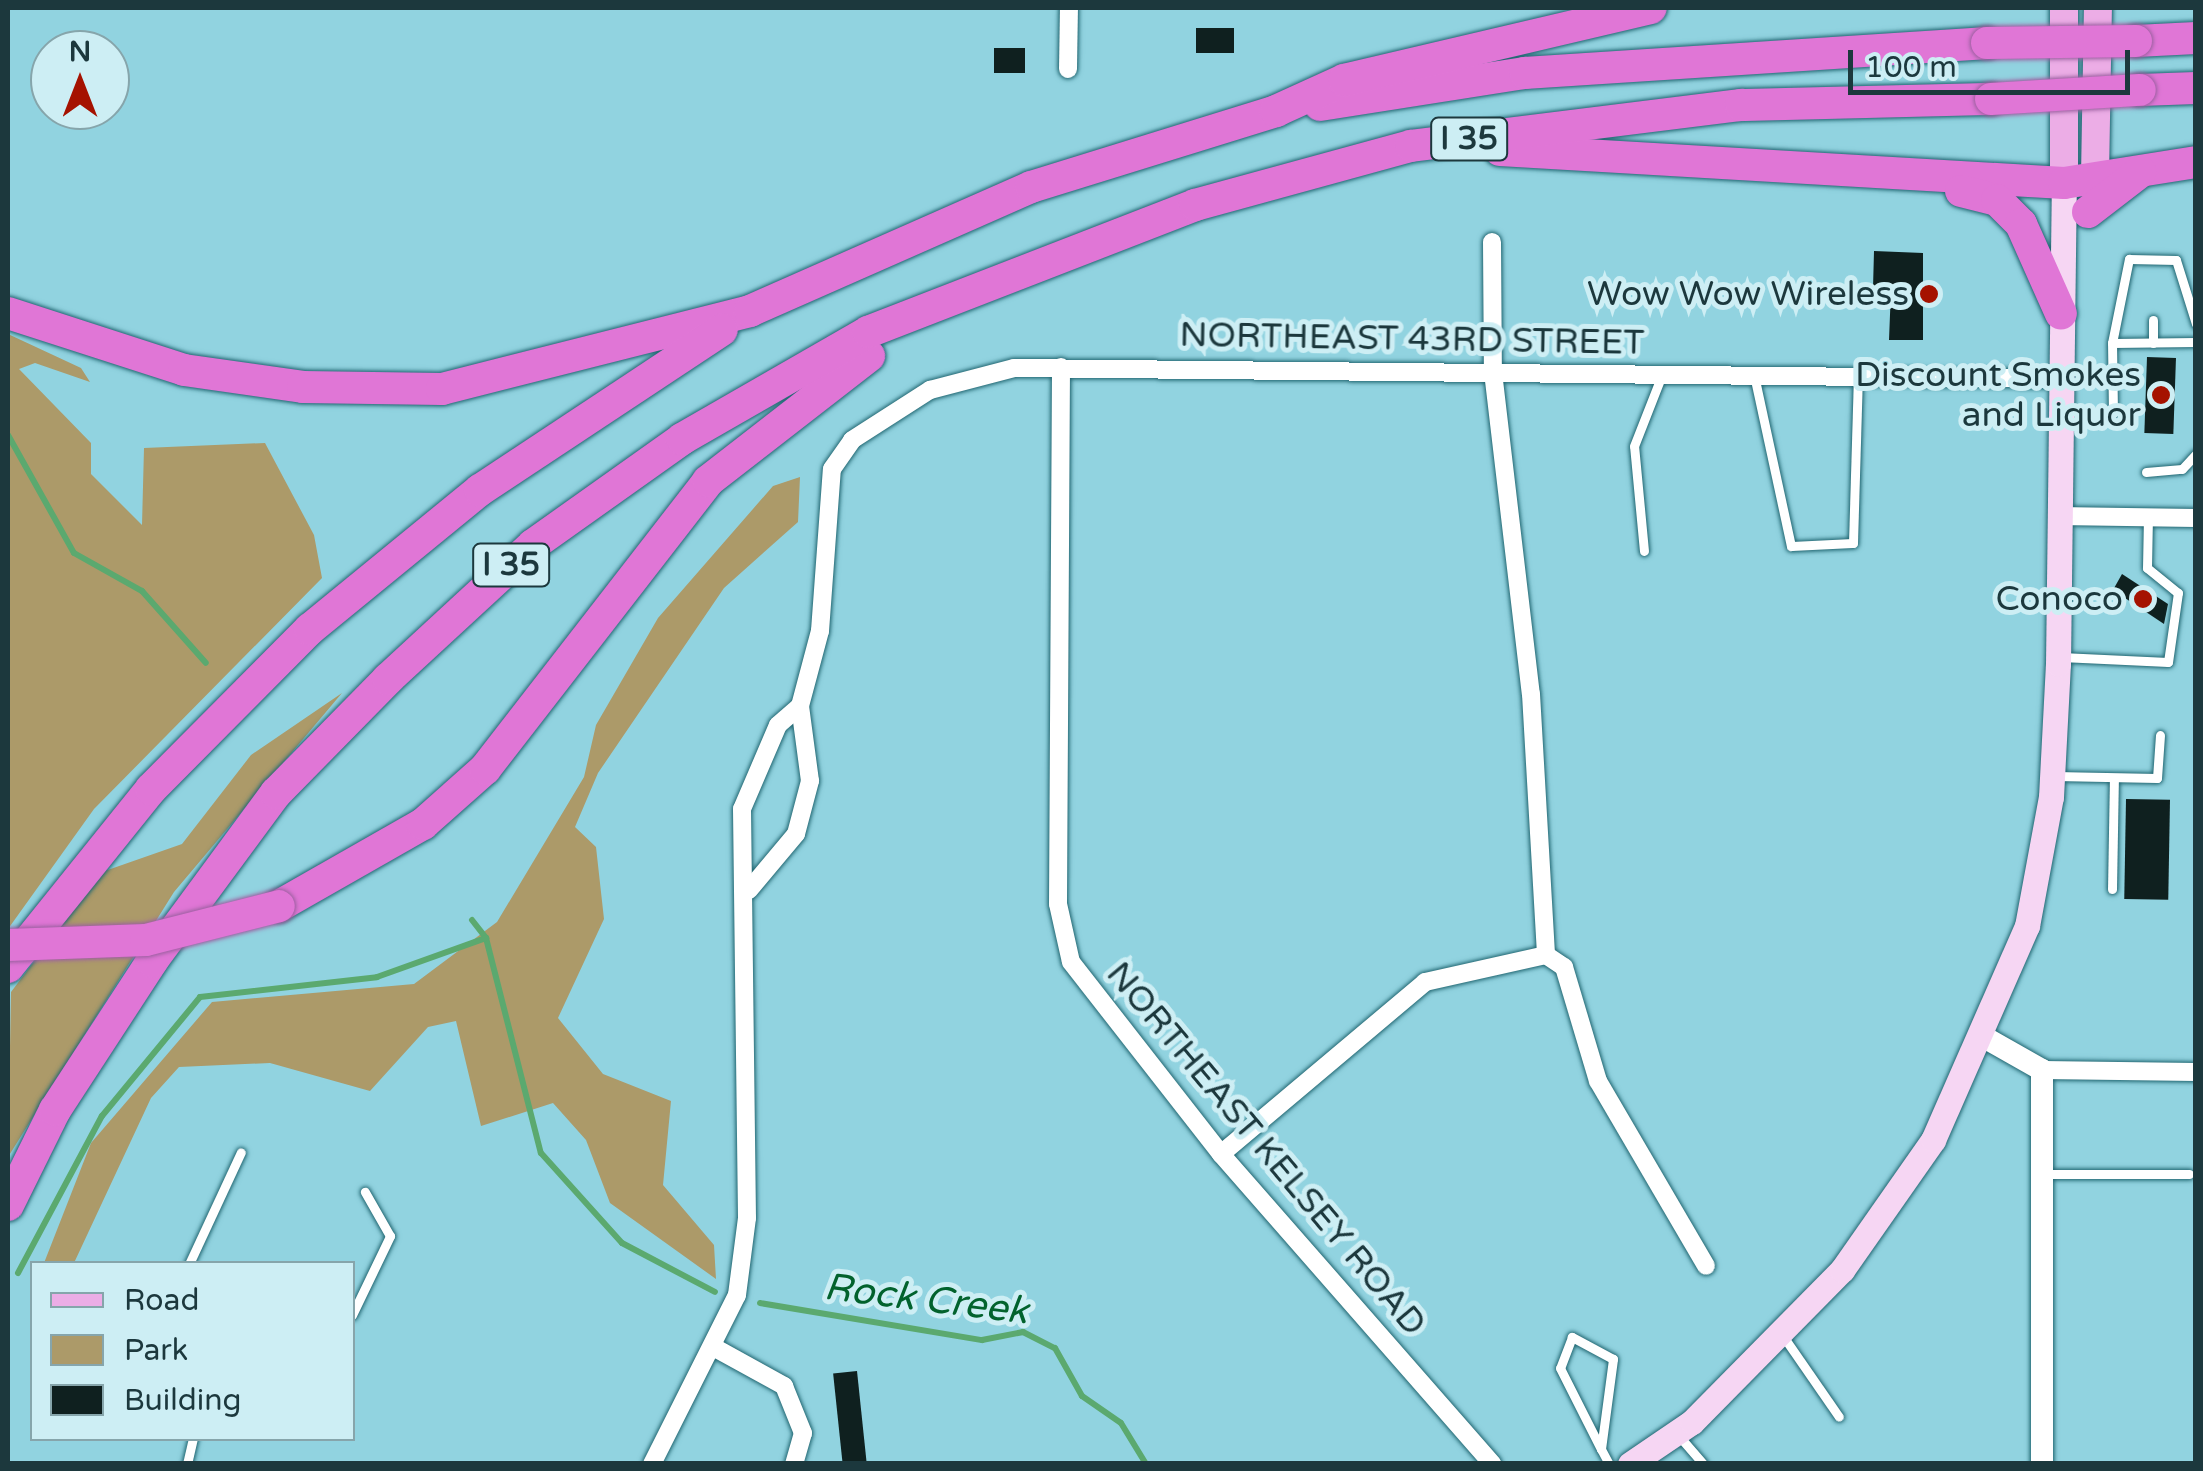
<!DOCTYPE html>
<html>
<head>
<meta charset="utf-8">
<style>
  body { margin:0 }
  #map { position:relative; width:2203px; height:1471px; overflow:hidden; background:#91d3e0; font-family:"Varela Round",sans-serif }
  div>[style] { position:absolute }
  .green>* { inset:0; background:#ac9a69 }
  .stream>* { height:6px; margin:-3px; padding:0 3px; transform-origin:3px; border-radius:3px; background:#5ba96f }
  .building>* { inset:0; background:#0f201f; transform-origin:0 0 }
  .roads { filter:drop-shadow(0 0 2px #216671) drop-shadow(0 0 2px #216671) }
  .service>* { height:9px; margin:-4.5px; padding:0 4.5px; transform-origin:4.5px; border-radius:4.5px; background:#fff }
  .minor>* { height:18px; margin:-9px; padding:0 9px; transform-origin:9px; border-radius:9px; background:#fff }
  .tertiary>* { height:22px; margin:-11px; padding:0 11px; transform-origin:11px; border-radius:11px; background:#fff }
  .secondary>* { height:25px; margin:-12.5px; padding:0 12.5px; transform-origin:12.5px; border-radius:12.5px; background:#f6d6f3 }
  .primary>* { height:28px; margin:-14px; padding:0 14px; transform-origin:14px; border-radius:14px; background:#ecade6 }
  .motorway>* { height:32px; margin:-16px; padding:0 16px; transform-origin:16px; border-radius:16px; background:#e076d6 }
  .bridges { filter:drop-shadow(0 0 2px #9b60a0) drop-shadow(0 0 2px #9b60a0) }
  .motorway-bridge>* { height:32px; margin:-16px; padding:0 16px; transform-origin:16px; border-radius:16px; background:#e076d6 }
  .dots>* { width:28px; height:28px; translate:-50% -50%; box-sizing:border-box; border:5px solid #cdeef4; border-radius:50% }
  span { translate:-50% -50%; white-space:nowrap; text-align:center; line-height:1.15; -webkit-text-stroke:10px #cdeef4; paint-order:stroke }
  .shield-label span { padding:2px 8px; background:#cdeef4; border:2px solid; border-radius:8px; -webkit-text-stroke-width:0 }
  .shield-label { font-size:32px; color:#1c383d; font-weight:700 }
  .poi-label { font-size:35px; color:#1c383d }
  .right { translate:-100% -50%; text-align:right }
  .street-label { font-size:35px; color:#1c383d }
  .water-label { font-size:38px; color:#02622d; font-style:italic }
  .frame { position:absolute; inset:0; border:10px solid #1c383d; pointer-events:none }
  .legend { position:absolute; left:30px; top:1261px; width:325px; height:180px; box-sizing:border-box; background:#cdeef4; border:2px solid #86a5ab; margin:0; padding:12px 18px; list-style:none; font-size:30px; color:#1c383d }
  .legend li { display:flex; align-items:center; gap:20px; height:50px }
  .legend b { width:50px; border:2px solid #86a5ab }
  .north { position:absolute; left:30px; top:30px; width:100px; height:100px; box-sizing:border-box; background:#cdeef4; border:2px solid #86a5ab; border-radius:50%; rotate:0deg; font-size:28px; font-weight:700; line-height:40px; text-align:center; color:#1c383d }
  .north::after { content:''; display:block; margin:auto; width:35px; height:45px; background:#a51200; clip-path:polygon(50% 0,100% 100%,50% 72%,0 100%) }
  .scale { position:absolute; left:1848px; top:50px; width:282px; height:45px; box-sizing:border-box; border:5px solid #1c383d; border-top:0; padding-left:12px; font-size:30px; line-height:35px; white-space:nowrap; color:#1c383d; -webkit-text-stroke:8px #cdeef4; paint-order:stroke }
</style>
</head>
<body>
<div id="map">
  <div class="green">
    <i style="clip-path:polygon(8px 334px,81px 368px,90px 382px,35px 363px,19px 369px,91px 443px,91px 474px,142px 525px,144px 448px,265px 443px,314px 535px,322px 578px,94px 809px,8px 929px)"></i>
    <i style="clip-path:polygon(800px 477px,798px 522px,724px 588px,598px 773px,575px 827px,596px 847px,604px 919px,558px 1018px,603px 1074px,671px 1101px,663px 1185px,714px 1245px,716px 1279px,610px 1203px,586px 1140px,553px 1103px,481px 1126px,456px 1021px,428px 1027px,370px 1091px,270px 1063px,179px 1067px,151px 1098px,74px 1263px,44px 1263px,91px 1143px,212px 1002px,414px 984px,497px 922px,584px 777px,596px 725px,658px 618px,773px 486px)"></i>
    <i style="clip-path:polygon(342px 693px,174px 892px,8px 1157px,11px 992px,102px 872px,182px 844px,251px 755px)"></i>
  </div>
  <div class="stream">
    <i style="left:8px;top:435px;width:135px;rotate:60.8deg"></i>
    <i style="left:74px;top:553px;width:78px;rotate:29.2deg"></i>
    <i style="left:142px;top:591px;width:96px;rotate:48.4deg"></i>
    <i style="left:472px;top:920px;width:23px;rotate:52deg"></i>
    <i style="left:486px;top:938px;width:222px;rotate:75.7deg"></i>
    <i style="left:541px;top:1153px;width:121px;rotate:48deg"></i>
    <i style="left:622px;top:1243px;width:105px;rotate:27.8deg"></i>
    <i style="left:18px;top:1273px;width:178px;rotate:-61.9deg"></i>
    <i style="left:102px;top:1116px;width:154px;rotate:-50.5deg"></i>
    <i style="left:200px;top:997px;width:178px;rotate:-6.4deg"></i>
    <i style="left:377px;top:977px;width:116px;rotate:-19.7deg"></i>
    <i style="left:760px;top:1303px;width:225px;rotate:9.5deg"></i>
    <i style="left:982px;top:1340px;width:42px;rotate:-11deg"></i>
    <i style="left:1023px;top:1332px;width:36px;rotate:27deg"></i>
    <i style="left:1055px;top:1348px;width:55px;rotate:60.6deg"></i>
    <i style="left:1082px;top:1396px;width:47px;rotate:34.7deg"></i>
    <i style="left:1121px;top:1423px;width:48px;rotate:58.6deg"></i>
  </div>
  <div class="building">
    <i style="left:1196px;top:28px;width:38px;height:25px"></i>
    <i style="left:994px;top:48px;width:31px;height:25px"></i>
    <i style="clip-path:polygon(1874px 251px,1923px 253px,1923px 340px,1889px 340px,1891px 289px,1873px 288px)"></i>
    <i style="left:2147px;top:357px;width:29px;height:76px;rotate:2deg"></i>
    <i style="clip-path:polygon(2122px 574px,2168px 604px,2164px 624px,2113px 590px)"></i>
    <i style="left:2126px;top:799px;width:44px;height:100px;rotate:1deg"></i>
    <i style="left:857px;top:1371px;width:94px;height:24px;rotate:84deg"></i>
  </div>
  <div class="roads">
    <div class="service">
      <i style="left:2112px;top:343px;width:86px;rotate:-78.6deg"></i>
      <i style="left:2129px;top:259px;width:47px;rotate:1.2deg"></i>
      <i style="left:2176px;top:260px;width:67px;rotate:72.6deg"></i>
      <i style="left:2153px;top:343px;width:23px;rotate:-90deg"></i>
      <i style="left:1754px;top:375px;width:175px;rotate:77.8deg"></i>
      <i style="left:1791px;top:546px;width:62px;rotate:-2.8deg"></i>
      <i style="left:1853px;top:543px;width:166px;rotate:-88.3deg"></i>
      <i style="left:2113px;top:413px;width:70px;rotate:-90.8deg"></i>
      <i style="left:2112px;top:343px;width:84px;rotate:-0.7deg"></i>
      <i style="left:2146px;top:472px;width:36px;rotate:-5deg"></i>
      <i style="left:2182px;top:469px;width:21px;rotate:-47deg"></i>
      <i style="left:1644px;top:551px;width:105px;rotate:-95.4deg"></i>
      <i style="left:1634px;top:446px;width:74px;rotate:-68.6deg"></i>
      <i style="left:2061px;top:657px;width:107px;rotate:2.7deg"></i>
      <i style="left:2168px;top:662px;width:70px;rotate:-81.8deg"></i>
      <i style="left:2178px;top:593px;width:40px;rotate:-141deg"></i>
      <i style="left:2147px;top:568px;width:51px;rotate:-88.9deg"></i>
      <i style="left:2055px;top:776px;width:102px;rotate:1.1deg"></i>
      <i style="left:2157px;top:778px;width:43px;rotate:-86deg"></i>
      <i style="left:2112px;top:889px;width:111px;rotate:-89deg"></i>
      <i style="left:2045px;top:1174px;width:144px"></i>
      <i style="left:189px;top:1264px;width:123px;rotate:-65.1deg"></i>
      <i style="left:352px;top:1315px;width:88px;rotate:-64.3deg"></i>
      <i style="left:390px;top:1236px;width:51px;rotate:-119.6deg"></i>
      <i style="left:1783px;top:1336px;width:98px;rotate:55.3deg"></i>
      <i style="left:1679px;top:1436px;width:37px;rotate:49deg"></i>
      <i style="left:1601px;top:1449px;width:91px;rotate:-82.4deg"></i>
      <i style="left:1613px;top:1359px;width:47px;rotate:-151.8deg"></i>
      <i style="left:1572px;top:1337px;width:33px;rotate:111deg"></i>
      <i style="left:1560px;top:1368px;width:91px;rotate:63.2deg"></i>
      <i style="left:1601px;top:1449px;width:17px;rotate:62deg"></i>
      <i style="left:187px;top:1464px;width:27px;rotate:-77deg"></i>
    </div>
    <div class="minor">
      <i style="left:1068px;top:69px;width:61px;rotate:-89.1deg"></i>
      <i style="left:1492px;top:242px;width:130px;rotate:89.6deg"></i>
      <i style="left:1493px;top:372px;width:324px;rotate:83.3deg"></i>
      <i style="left:1531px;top:694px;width:261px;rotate:86.7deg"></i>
      <i style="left:1061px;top:367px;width:537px;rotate:90.32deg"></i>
      <i style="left:1058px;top:904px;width:59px;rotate:77.4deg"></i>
      <i style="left:1071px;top:962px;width:244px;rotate:52deg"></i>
      <i style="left:1221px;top:1154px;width:412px;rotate:48.8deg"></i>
      <i style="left:2057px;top:516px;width:139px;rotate:0.8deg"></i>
      <i style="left:749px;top:890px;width:73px;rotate:-50deg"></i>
      <i style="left:796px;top:834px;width:55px;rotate:-75.2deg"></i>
      <i style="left:810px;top:781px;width:76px;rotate:-97.6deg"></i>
      <i style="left:1546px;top:955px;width:22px;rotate:34deg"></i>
      <i style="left:1564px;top:967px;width:119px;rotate:73.4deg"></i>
      <i style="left:1598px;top:1081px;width:214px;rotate:59.7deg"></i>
      <i style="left:2042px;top:1070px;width:154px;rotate:0.7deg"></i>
      <i style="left:1221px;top:1154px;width:267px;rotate:-40.1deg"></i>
      <i style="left:1425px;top:982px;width:124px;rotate:-12.6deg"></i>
      <i style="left:717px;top:1349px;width:77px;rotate:28.9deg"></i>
      <i style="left:784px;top:1386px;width:51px;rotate:68deg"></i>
      <i style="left:803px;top:1433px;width:32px;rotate:106deg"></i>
      <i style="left:652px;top:1464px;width:189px;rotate:-63.3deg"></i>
      <i style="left:737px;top:1295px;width:78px;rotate:-82.6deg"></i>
      <i style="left:747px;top:1218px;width:409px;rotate:-90.7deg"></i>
      <i style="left:742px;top:809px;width:91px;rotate:-66.8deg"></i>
      <i style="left:778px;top:725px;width:29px;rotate:-41deg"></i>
      <i style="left:800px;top:706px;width:78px;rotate:-75.1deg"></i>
      <i style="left:820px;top:631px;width:162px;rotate:-85.8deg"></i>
      <i style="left:832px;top:469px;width:35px;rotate:-55deg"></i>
      <i style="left:852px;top:440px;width:93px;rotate:-32.7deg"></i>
      <i style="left:930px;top:390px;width:87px;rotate:-14.7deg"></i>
      <i style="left:1014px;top:368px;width:1042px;rotate:0.6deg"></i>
    </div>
    <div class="tertiary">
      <i style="left:1982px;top:1036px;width:69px;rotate:29.5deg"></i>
      <i style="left:2042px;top:1070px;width:394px;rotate:90deg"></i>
    </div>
    <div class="secondary">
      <i style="left:1630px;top:1464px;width:75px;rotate:-34.1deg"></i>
      <i style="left:1692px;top:1422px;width:214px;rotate:-45.4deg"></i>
      <i style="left:1842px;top:1270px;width:159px;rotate:-55deg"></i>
      <i style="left:1933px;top:1140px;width:234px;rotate:-66.3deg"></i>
      <i style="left:2027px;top:926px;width:131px;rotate:-79.5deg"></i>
      <i style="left:2051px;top:797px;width:133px;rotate:-87deg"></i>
      <i style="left:2058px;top:664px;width:481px;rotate:-89.3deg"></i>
    </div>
    <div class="primary">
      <i style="left:2095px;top:176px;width:168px;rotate:-89deg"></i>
      <i style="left:2064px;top:183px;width:175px;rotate:-90deg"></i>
    </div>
    <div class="motorway">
      <i style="left:2136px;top:41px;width:60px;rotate:-2.9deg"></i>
      <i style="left:2140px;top:90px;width:56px;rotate:-2deg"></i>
      <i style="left:1320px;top:105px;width:207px;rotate:-8.9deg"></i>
      <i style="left:1525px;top:73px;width:463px;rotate:-3.7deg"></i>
      <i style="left:1500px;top:150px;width:565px;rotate:3.35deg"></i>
      <i style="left:2064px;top:183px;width:134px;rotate:-9deg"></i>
      <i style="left:1961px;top:191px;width:37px;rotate:14deg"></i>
      <i style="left:1997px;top:200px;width:34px;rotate:45deg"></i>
      <i style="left:2021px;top:224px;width:98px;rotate:66deg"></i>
      <i style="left:2088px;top:212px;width:66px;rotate:-37.6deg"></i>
      <i style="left:8px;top:313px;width:185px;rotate:17.9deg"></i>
      <i style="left:184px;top:370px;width:120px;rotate:8.1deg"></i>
      <i style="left:303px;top:387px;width:139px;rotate:0.8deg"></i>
      <i style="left:442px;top:389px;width:318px;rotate:-14.2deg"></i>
      <i style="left:750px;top:311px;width:307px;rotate:-23.8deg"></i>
      <i style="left:1031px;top:187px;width:257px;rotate:-17.2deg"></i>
      <i style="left:1276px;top:111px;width:75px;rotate:-24.5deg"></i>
      <i style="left:1344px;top:80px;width:315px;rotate:-13.2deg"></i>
      <i style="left:279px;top:906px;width:166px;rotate:-29.7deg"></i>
      <i style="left:423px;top:824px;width:83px;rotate:-41.6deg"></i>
      <i style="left:485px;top:769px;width:364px;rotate:-52.2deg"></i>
      <i style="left:708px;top:481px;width:204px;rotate:-37.8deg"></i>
      <i style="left:8px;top:967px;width:228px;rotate:-51.2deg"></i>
      <i style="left:151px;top:789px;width:226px;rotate:-45.2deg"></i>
      <i style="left:310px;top:629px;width:220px;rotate:-39.3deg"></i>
      <i style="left:480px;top:490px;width:290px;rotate:-33.5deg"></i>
      <i style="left:8px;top:1205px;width:106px;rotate:-63.7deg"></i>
      <i style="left:55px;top:1110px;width:178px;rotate:-56.9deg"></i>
      <i style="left:152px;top:961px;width:209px;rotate:-53.6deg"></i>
      <i style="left:276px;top:793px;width:160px;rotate:-45.5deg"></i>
      <i style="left:388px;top:679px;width:197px;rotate:-42.7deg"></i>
      <i style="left:533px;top:545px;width:183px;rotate:-35.4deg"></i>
      <i style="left:682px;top:439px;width:215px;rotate:-29.9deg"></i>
      <i style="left:868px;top:332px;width:351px;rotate:-21.2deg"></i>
      <i style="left:1195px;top:205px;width:224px;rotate:-15.3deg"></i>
      <i style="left:1411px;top:146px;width:333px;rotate:-7.1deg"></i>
      <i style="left:1741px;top:105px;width:250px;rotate:-1.4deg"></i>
    </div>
  </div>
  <div class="bridges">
    <div class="motorway-bridge">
      <i style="left:1987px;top:43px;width:149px;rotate:-0.8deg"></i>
      <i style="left:1991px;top:99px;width:149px;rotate:-3.5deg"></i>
      <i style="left:8px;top:945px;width:138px;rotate:-2.1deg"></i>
      <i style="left:146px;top:940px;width:137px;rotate:-14.3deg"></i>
    </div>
  </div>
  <div class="dots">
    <i style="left:1929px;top:294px;background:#a51200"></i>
    <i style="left:2161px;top:395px;background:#a51200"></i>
    <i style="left:2143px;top:599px;background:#a51200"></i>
  </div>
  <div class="shield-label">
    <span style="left:1469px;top:139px">I 35</span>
    <span style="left:511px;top:565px">I 35</span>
  </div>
  <div class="poi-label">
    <span class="right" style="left:1909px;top:294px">Wow Wow Wireless</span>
    <span class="right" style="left:2141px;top:395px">Discount Smokes<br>and Liquor</span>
    <span class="right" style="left:2123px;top:599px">Conoco</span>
  </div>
  <div class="street-label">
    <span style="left:1412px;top:339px;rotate:1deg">NORTHEAST 43RD STREET</span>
    <span style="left:1266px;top:1149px;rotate:50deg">NORTHEAST KELSEY ROAD</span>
  </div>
  <div class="water-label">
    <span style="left:926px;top:1300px;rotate:7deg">Rock Creek</span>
  </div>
  <div class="frame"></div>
  <ul class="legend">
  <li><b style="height:12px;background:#ecade6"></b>Road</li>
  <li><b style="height:28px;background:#ac9a69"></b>Park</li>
  <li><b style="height:28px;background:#0f201f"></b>Building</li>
  </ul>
  <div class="north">N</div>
  <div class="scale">100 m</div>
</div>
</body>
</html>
